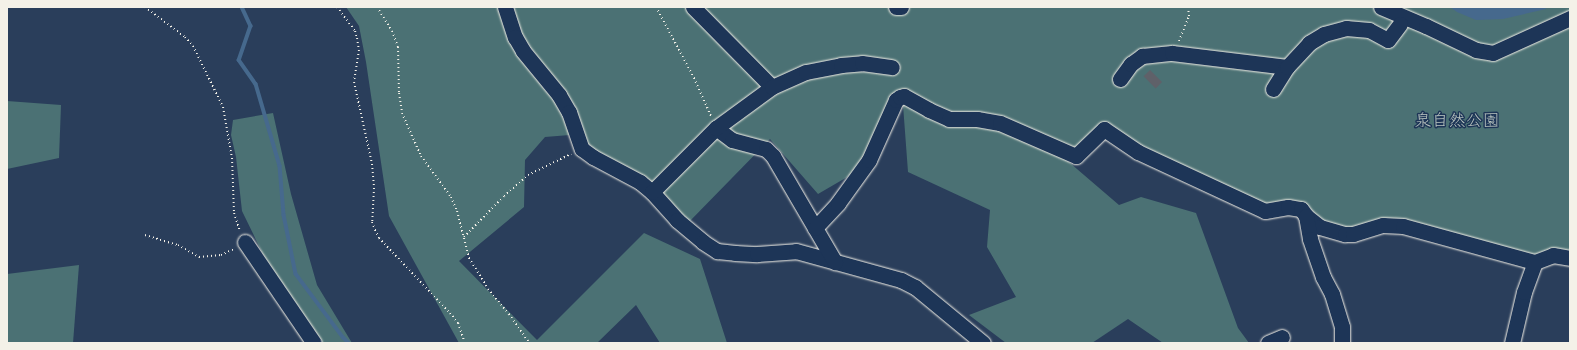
<!DOCTYPE html>
<html>
<head>
<meta charset="utf-8">
<style>
  body { margin:0 }
  #map { position:relative; width:1577px; height:350px; overflow:hidden; background:#2a3e5b; font-family:Caveat,"Klee One",sans-serif }
  div>[style] { position:absolute }
  .green>* { inset:0; background:#4b7174 }
  .water>* { inset:0; background:#46698d }
  .stream>* { height:3.5px; margin:-1.75px; padding:0 1.75px; transform-origin:1.75px; border-radius:1.75px; background:#46698d }
  .building>* { inset:0; background:#5f6169; transform-origin:0 0 }
  .path>* { height:2px; margin-top:-1px; transform-origin:0; background:repeating-linear-gradient(90deg,#f4f1e8 0 1px,transparent 0 4px) }
  .roads { filter:drop-shadow(0 0 1px #f4f1e8) drop-shadow(0 0 1px #f4f1e8) }
  .minor>* { height:15px; margin:-7.5px; padding:0 7.5px; transform-origin:7.5px; border-radius:7.5px; background:#1d3557 }
  span { translate:-50% -50%; white-space:nowrap; text-align:center; line-height:1.15; -webkit-text-stroke:3px #1d3557; paint-order:stroke }
  .park-label { font-size:17px; color:#b9c4bf }
  .frame { position:absolute; inset:0; border:8px solid #f4f1e8; pointer-events:none }
</style>
</head>
<body>
<div id="map">
  <div class="green">
    <i style="clip-path:polygon(346px 7px,1570px 7px,1570px 254px,1531px 258px,1408px 225px,1355px 231px,1309px 216px,1266px 208px,1107px 128px,1076px 153px,1042px 139px,1119px 205px,1141px 197px,1196px 213px,1238px 328px,1249px 343px,1163px 343px,1128px 319px,1092px 343px,1006px 343px,969px 315px,1016px 297px,987px 247px,990px 210px,908px 172px,903px 105px,926px 107px,906px 95px,861px 169px,818px 194px,770px 139px,688px 223px,595px 152px,586px 142px,582px 134px,545px 137px,525px 160px,524px 207px,459px 261px,537px 340px,644px 233px,700px 259px,727px 343px,660px 343px,636px 305px,597px 343px,459px 343px,389px 216px,366px 62px,359px 26px)"></i>
    <i style="clip-path:polygon(7px 101px,61px 105px,59px 158px,7px 169px)"></i>
    <i style="clip-path:polygon(273px 113px,291px 194px,317px 285px,352px 343px,318px 343px,276px 281px,242px 211px,236px 157px,231px 135px,233px 120px)"></i>
    <i style="clip-path:polygon(79px 265px,73px 343px,7px 343px,7px 274px)"></i>
  </div>
  <div class="water">
    <i style="clip-path:polygon(1450px 7px,1545px 7px,1546px 9px,1503px 19px,1476px 20px,1457px 12px)"></i>
  </div>
  <div class="stream">
    <i style="left:242px;top:7px;width:21px;rotate:65deg"></i>
    <i style="left:251px;top:26px;width:36px;rotate:109deg"></i>
    <i style="left:239px;top:60px;width:29px;rotate:55deg"></i>
    <i style="left:256px;top:84px;width:85px;rotate:73.7deg"></i>
    <i style="left:280px;top:166px;width:49px;rotate:85.3deg"></i>
    <i style="left:284px;top:215px;width:60px;rotate:78.5deg"></i>
    <i style="left:296px;top:274px;width:79px;rotate:53.3deg"></i>
    <i style="left:343px;top:337px;width:8px;rotate:45deg"></i>
  </div>
  <div class="building">
    <i style="left:1150px;top:70px;width:17px;height:9px;rotate:45deg"></i>
  </div>
  <div class="path">
    <i style="left:145px;top:7px;width:50px;rotate:36.9deg"></i>
    <i style="left:185px;top:37px;width:12px;rotate:48deg"></i>
    <i style="left:193px;top:46px;width:68px;rotate:63.8deg"></i>
    <i style="left:223px;top:107px;width:52px;rotate:80deg"></i>
    <i style="left:232px;top:158px;width:55px;rotate:87.9deg"></i>
    <i style="left:234px;top:213px;width:19px;rotate:72deg"></i>
    <i style="left:337px;top:7px;width:30px;rotate:53deg"></i>
    <i style="left:355px;top:31px;width:7px;rotate:74deg"></i>
    <i style="left:357px;top:38px;width:12px;rotate:81deg"></i>
    <i style="left:359px;top:50px;width:32px;rotate:99deg"></i>
    <i style="left:354px;top:82px;width:84px;rotate:77.6deg"></i>
    <i style="left:372px;top:164px;width:24px;rotate:85deg"></i>
    <i style="left:374px;top:188px;width:34px;rotate:93deg"></i>
    <i style="left:372px;top:222px;width:9px;rotate:69deg"></i>
    <i style="left:375px;top:230px;width:9px;rotate:63deg"></i>
    <i style="left:379px;top:238px;width:103px;rotate:46.6deg"></i>
    <i style="left:450px;top:313px;width:13px;rotate:51deg"></i>
    <i style="left:458px;top:323px;width:21px;rotate:71deg"></i>
    <i style="left:377px;top:7px;width:28px;rotate:58deg"></i>
    <i style="left:392px;top:31px;width:17px;rotate:69deg"></i>
    <i style="left:398px;top:47px;width:46px;rotate:88.8deg"></i>
    <i style="left:399px;top:93px;width:20px;rotate:81deg"></i>
    <i style="left:402px;top:113px;width:47px;rotate:66.2deg"></i>
    <i style="left:421px;top:156px;width:51px;rotate:53.8deg"></i>
    <i style="left:451px;top:197px;width:15px;rotate:67deg"></i>
    <i style="left:457px;top:211px;width:49px;rotate:75.7deg"></i>
    <i style="left:469px;top:258px;width:36px;rotate:58deg"></i>
    <i style="left:488px;top:289px;width:33px;rotate:50deg"></i>
    <i style="left:509px;top:314px;width:35px;rotate:55deg"></i>
    <i style="left:656px;top:7px;width:81px;rotate:61.8deg"></i>
    <i style="left:694px;top:78px;width:42px;rotate:65.9deg"></i>
    <i style="left:1179px;top:41px;width:27px;rotate:-68deg"></i>
    <i style="left:1189px;top:16px;width:9px;rotate:-96deg"></i>
    <i style="left:145px;top:235px;width:34px;rotate:17deg"></i>
    <i style="left:178px;top:245px;width:24px;rotate:30deg"></i>
    <i style="left:199px;top:257px;width:22px;rotate:-5deg"></i>
    <i style="left:221px;top:255px;width:14px;rotate:-25deg"></i>
    <i style="left:464px;top:237px;width:57px;rotate:-45.7deg"></i>
    <i style="left:504px;top:196px;width:32px;rotate:-41deg"></i>
    <i style="left:528px;top:175px;width:48px;rotate:-26deg"></i>
  </div>
  <div class="roads">
    <div class="minor">
      <i style="left:505px;top:7px;width:32px;rotate:72deg"></i>
      <i style="left:515px;top:37px;width:16px;rotate:60deg"></i>
      <i style="left:523px;top:51px;width:57px;rotate:50.7deg"></i>
      <i style="left:559px;top:95px;width:20px;rotate:60deg"></i>
      <i style="left:569px;top:112px;width:39px;rotate:71deg"></i>
      <i style="left:582px;top:149px;width:14px;rotate:36deg"></i>
      <i style="left:593px;top:157px;width:53px;rotate:28deg"></i>
      <i style="left:640px;top:182px;width:16px;rotate:40deg"></i>
      <i style="left:652px;top:192px;width:38px;rotate:48deg"></i>
      <i style="left:677px;top:220px;width:34px;rotate:40deg"></i>
      <i style="left:703px;top:242px;width:17px;rotate:33deg"></i>
      <i style="left:717px;top:251px;width:18px;rotate:6deg"></i>
      <i style="left:735px;top:253px;width:22px;rotate:3deg"></i>
      <i style="left:757px;top:254px;width:39px;rotate:-4deg"></i>
      <i style="left:796px;top:251px;width:109px;rotate:15.4deg"></i>
      <i style="left:901px;top:280px;width:16px;rotate:27deg"></i>
      <i style="left:915px;top:287px;width:88px;rotate:39.5deg"></i>
      <i style="left:693px;top:7px;width:112px;rotate:45.4deg"></i>
      <i style="left:896px;top:7px;width:5px"></i>
      <i style="left:1381px;top:7px;width:49px;rotate:22.9deg"></i>
      <i style="left:1426px;top:26px;width:55px;rotate:25.6deg"></i>
      <i style="left:1476px;top:50px;width:17px;rotate:10deg"></i>
      <i style="left:1493px;top:53px;width:85px;rotate:-24.4deg"></i>
      <i style="left:1120px;top:79px;width:19px;rotate:-54deg"></i>
      <i style="left:1131px;top:64px;width:14px;rotate:-36deg"></i>
      <i style="left:1142px;top:56px;width:30px;rotate:-6deg"></i>
      <i style="left:1172px;top:53px;width:116px;rotate:6.9deg"></i>
      <i style="left:1273px;top:89px;width:26px;rotate:-58deg"></i>
      <i style="left:1287px;top:67px;width:33px;rotate:-47deg"></i>
      <i style="left:1309px;top:43px;width:17px;rotate:-31deg"></i>
      <i style="left:1324px;top:34px;width:23px;rotate:-15deg"></i>
      <i style="left:1346px;top:28px;width:23px;rotate:5deg"></i>
      <i style="left:1369px;top:30px;width:21px;rotate:28deg"></i>
      <i style="left:1388px;top:40px;width:20px;rotate:-53deg"></i>
      <i style="left:716px;top:128px;width:20px;rotate:37deg"></i>
      <i style="left:732px;top:140px;width:35px;rotate:15deg"></i>
      <i style="left:766px;top:149px;width:10px;rotate:45deg"></i>
      <i style="left:773px;top:156px;width:123px;rotate:59.7deg"></i>
      <i style="left:652px;top:192px;width:91px;rotate:-45deg"></i>
      <i style="left:716px;top:128px;width:69px;rotate:-36.2deg"></i>
      <i style="left:772px;top:87px;width:37px;rotate:-24deg"></i>
      <i style="left:806px;top:72px;width:36px;rotate:-11deg"></i>
      <i style="left:841px;top:65px;width:21px;rotate:-5deg"></i>
      <i style="left:862px;top:63px;width:30px;rotate:8deg"></i>
      <i style="left:1306px;top:216px;width:18px;rotate:38deg"></i>
      <i style="left:1320px;top:227px;width:26px;rotate:16deg"></i>
      <i style="left:1345px;top:234px;width:8px"></i>
      <i style="left:1353px;top:234px;width:31px;rotate:-17deg"></i>
      <i style="left:1383px;top:225px;width:20px;rotate:3deg"></i>
      <i style="left:1403px;top:226px;width:137px;rotate:15.3deg"></i>
      <i style="left:1535px;top:262px;width:19px;rotate:-21deg"></i>
      <i style="left:1553px;top:255px;width:17px;rotate:10deg"></i>
      <i style="left:815px;top:228px;width:34px;rotate:-47deg"></i>
      <i style="left:838px;top:203px;width:53px;rotate:-54.2deg"></i>
      <i style="left:869px;top:160px;width:66px;rotate:-65.8deg"></i>
      <i style="left:896px;top:100px;width:5px;rotate:-37deg"></i>
      <i style="left:900px;top:97px;width:4px;rotate:-14deg"></i>
      <i style="left:904px;top:96px;width:29px;rotate:29deg"></i>
      <i style="left:929px;top:110px;width:22px;rotate:24deg"></i>
      <i style="left:949px;top:119px;width:28px"></i>
      <i style="left:977px;top:119px;width:23px;rotate:10deg"></i>
      <i style="left:1000px;top:123px;width:83px;rotate:23.5deg"></i>
      <i style="left:1076px;top:156px;width:39px;rotate:-44deg"></i>
      <i style="left:1104px;top:129px;width:41px;rotate:34.1deg"></i>
      <i style="left:1138px;top:152px;width:140px;rotate:24.9deg"></i>
      <i style="left:1265px;top:211px;width:23px;rotate:-10deg"></i>
      <i style="left:1288px;top:207px;width:13px;rotate:9deg"></i>
      <i style="left:1301px;top:209px;width:9px;rotate:54deg"></i>
      <i style="left:1306px;top:216px;width:23px;rotate:80deg"></i>
      <i style="left:1310px;top:239px;width:40px;rotate:71.1deg"></i>
      <i style="left:1323px;top:277px;width:19px;rotate:62deg"></i>
      <i style="left:1332px;top:294px;width:34px;rotate:73deg"></i>
      <i style="left:1342px;top:327px;width:16px;rotate:90deg"></i>
      <i style="left:245px;top:242px;width:122px;rotate:55.7deg"></i>
      <i style="left:1268px;top:343px;width:15px;rotate:-23deg"></i>
      <i style="left:1512px;top:343px;width:52px;rotate:-76.8deg"></i>
      <i style="left:1524px;top:292px;width:32px;rotate:-70deg"></i>
    </div>
  </div>
  <div class="park-label">
    <span style="left:1457px;top:121px">泉自然公園</span>
  </div>
  <div class="frame"></div>
</div>
</body>
</html>
